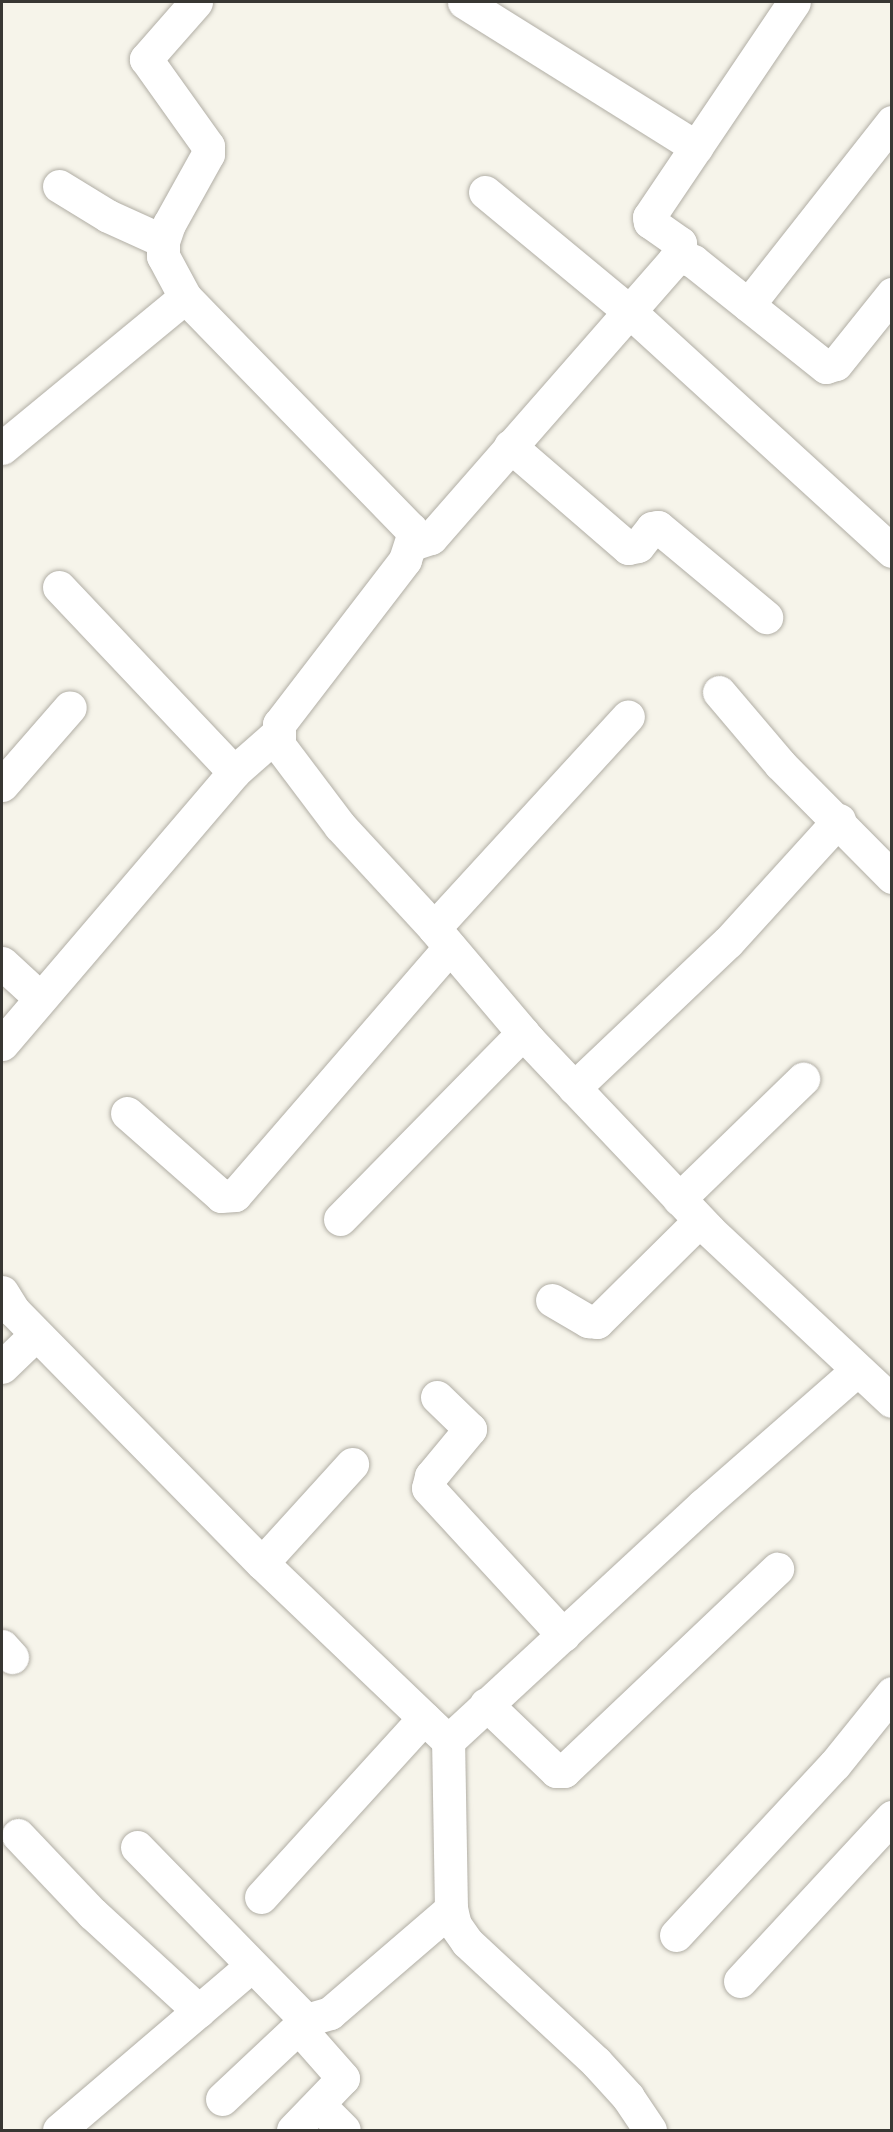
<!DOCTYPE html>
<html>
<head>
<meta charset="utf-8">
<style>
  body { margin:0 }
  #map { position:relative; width:893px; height:2132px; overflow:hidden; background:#f6f4ea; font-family:"DejaVu Sans",sans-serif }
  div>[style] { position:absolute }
  .roads { filter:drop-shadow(0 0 2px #b1aea5) drop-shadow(0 0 2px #b1aea5) }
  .minor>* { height:33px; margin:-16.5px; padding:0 16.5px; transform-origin:16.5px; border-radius:16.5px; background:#fff }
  span { translate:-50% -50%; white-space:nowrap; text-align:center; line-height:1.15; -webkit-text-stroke:5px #f6f4ea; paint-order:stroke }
  .frame { position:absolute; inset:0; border:3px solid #383733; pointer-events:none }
</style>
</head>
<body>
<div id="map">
  <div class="roads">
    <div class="minor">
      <i style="left:196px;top:2px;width:76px;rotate:131.3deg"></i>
      <i style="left:146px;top:59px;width:107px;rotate:54.5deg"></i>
      <i style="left:208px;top:146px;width:8px;rotate:90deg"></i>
      <i style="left:208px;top:154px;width:80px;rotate:119.1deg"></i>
      <i style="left:169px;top:224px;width:18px;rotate:109deg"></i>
      <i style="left:163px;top:241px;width:15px;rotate:90deg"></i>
      <i style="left:163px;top:256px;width:47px;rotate:61.8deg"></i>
      <i style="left:185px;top:297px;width:324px;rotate:45.8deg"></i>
      <i style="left:411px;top:529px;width:6px;rotate:72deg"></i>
      <i style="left:413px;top:535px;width:26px;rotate:108deg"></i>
      <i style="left:405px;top:560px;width:207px;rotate:127.5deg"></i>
      <i style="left:279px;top:724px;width:21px;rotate:90deg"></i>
      <i style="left:279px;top:745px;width:101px;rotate:53deg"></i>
      <i style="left:340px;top:826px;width:139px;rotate:47.3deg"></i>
      <i style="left:434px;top:928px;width:147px;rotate:49.7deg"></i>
      <i style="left:529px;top:1040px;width:262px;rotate:46.5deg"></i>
      <i style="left:709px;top:1230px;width:250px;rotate:43.1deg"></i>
      <i style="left:464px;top:2px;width:274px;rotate:32deg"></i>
      <i style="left:59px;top:186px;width:57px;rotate:31.5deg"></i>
      <i style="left:108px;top:216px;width:60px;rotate:24.4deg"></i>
      <i style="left:485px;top:192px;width:187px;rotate:39.6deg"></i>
      <i style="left:629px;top:311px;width:356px;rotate:42.4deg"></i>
      <i style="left:681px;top:257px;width:14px;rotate:-94deg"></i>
      <i style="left:680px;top:243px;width:37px;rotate:-145deg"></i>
      <i style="left:650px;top:222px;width:5px;rotate:-101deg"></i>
      <i style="left:649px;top:217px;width:259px;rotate:-56deg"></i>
      <i style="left:748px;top:305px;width:233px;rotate:-51.8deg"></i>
      <i style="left:510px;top:446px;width:156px;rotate:40.8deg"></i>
      <i style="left:628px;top:548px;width:10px;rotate:-11deg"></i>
      <i style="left:638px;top:546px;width:23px;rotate:-52deg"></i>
      <i style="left:652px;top:528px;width:6px;rotate:-9deg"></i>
      <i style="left:658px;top:527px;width:141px;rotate:39.8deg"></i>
      <i style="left:2px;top:448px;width:237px;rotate:-39.5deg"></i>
      <i style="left:412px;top:544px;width:20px;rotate:-18deg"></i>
      <i style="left:431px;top:538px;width:369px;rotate:-48.8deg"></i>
      <i style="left:674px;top:260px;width:8px;rotate:-23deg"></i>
      <i style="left:681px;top:257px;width:13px;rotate:18deg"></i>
      <i style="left:693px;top:261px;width:170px;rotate:38.6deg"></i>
      <i style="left:826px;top:367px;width:10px;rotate:-17deg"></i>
      <i style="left:836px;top:364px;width:90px;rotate:-51.3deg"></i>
      <i style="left:59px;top:587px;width:255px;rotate:46.6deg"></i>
      <i style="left:719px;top:692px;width:94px;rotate:49.7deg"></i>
      <i style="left:780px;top:764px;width:159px;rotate:45.3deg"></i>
      <i style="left:2px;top:785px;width:103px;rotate:-48.9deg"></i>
      <i style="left:434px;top:928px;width:287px;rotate:-47.5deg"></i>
      <i style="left:2px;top:963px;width:50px;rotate:42.6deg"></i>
      <i style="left:2px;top:1044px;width:358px;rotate:-49.5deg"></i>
      <i style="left:234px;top:772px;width:56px;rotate:-41.4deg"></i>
      <i style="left:574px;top:1088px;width:212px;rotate:-43.5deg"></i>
      <i style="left:728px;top:942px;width:165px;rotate:-47.7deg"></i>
      <i style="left:127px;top:1113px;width:125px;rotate:41.4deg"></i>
      <i style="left:221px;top:1196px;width:14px;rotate:-4deg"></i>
      <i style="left:235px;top:1195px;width:328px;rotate:-49.1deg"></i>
      <i style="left:679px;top:1199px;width:173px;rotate:-44.1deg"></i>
      <i style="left:340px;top:1219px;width:261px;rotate:-45.5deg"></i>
      <i style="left:2px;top:1292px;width:22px;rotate:58deg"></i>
      <i style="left:14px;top:1311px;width:354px;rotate:45.5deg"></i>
      <i style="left:262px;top:1563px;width:257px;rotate:43.7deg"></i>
      <i style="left:552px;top:1300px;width:42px;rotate:30.3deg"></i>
      <i style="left:588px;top:1321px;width:9px;rotate:6deg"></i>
      <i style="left:597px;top:1322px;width:144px;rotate:-44.7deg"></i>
      <i style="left:2px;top:1367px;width:47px;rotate:-44.1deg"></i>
      <i style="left:437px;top:1397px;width:46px;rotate:44.1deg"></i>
      <i style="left:470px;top:1429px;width:61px;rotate:129.7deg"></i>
      <i style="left:431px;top:1476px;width:12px;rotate:104deg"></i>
      <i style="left:428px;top:1488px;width:200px;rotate:47.4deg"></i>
      <i style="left:262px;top:1563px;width:134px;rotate:-47.7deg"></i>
      <i style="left:2px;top:1646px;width:15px;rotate:48deg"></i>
      <i style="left:486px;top:1704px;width:97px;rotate:43.7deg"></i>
      <i style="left:556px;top:1771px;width:8px"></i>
      <i style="left:564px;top:1771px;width:294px;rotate:-43.5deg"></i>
      <i style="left:18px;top:1835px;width:108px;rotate:46.5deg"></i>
      <i style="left:92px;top:1913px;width:145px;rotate:42.5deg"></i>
      <i style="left:137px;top:1847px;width:242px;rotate:45.7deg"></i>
      <i style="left:261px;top:1897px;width:242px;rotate:-47.7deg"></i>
      <i style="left:676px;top:1935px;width:233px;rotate:-47.1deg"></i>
      <i style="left:835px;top:1764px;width:91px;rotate:-51.2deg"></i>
      <i style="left:740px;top:1981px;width:224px;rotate:-47.2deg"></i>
      <i style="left:222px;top:2099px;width:115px;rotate:-43.2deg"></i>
      <i style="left:306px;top:2020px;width:25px;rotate:-16deg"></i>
      <i style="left:330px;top:2013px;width:160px;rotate:-40.7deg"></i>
      <i style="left:319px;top:2105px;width:35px;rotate:45deg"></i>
      <i style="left:59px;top:2130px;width:253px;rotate:-40.5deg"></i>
      <i style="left:293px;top:2130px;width:72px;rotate:-46.1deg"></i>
      <i style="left:343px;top:2078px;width:68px;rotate:-131.4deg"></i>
      <i style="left:650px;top:2130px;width:40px;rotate:-124deg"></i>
      <i style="left:628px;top:2097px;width:47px;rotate:-132.4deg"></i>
      <i style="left:596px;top:2062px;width:176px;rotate:-137.1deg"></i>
      <i style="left:467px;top:1942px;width:21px;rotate:-125deg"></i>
      <i style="left:455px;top:1925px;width:16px;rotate:-104deg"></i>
      <i style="left:451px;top:1909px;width:168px;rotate:-91deg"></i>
      <i style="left:448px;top:1741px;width:347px;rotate:-42.8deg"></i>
      <i style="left:703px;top:1505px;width:205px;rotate:-41.2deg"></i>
    </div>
  </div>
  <div class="frame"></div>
</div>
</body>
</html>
